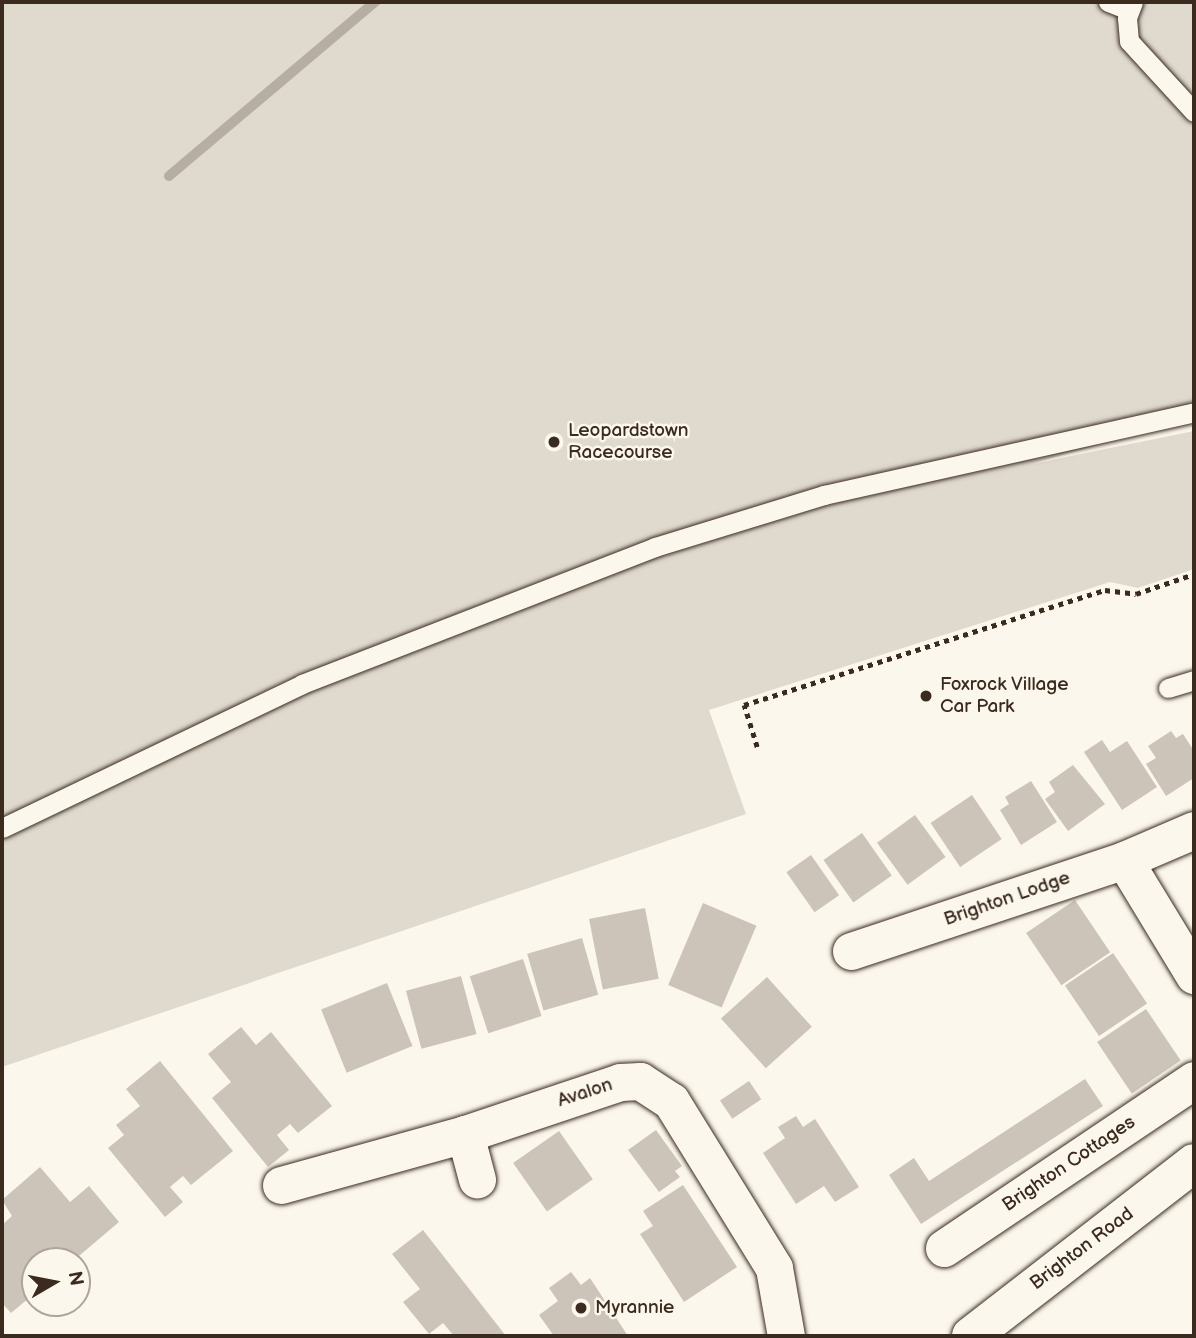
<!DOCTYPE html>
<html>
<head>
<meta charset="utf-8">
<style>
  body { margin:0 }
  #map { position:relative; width:1196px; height:1338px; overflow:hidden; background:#fbf7ec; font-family:"Balsamiq Sans",sans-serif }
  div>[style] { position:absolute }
  .green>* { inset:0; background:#dfd9ce }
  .stream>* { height:10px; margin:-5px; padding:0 5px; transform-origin:5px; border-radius:5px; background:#b6aea2 }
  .building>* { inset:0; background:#ccc4b9; transform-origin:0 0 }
  .path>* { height:4.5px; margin-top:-2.25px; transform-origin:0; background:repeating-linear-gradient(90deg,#3b2a1e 0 5px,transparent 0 10px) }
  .roads { filter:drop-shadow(0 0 2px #3b2a1e) drop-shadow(0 0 2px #3b2a1e) }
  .service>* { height:19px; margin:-9.5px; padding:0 9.5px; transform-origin:9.5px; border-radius:9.5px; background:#fbf7ec }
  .minor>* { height:37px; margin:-18.5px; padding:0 18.5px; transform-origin:18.5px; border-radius:18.5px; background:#fbf7ec }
  .tertiary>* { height:38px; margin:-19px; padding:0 19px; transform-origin:19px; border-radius:19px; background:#fbf7ec }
  .dots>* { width:19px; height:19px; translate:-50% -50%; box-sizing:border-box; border:4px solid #fbf7ec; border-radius:50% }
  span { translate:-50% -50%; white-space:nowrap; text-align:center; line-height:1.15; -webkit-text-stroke:5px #fbf7ec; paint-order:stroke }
  .poi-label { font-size:19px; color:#3b2a1e }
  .left { translate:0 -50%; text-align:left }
  .street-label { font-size:19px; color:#3b2a1e }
  .frame { position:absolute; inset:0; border:4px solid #3b2a1e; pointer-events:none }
  .north { position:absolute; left:21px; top:1247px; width:70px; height:70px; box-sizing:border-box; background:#fbf7ec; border:2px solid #aea59a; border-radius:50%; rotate:80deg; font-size:19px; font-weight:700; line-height:28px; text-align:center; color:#3b2a1e }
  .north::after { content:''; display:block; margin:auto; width:24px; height:32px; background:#3b2a1e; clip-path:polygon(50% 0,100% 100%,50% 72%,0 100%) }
</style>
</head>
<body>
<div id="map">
  <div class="green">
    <i style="clip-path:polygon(2px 2px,1194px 2px,1194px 417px,1032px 464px,1194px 431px,1194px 569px,1138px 588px,1110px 582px,709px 710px,746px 814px,2px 1067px)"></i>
  </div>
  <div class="stream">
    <i style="left:169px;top:176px;width:270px;rotate:-40.2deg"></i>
  </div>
  <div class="building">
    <i style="clip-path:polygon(1171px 731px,1176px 738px,1183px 734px,1194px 751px,1194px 778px,1166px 796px,1146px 764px,1156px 758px,1148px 746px)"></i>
    <i style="clip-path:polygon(1102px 740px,1110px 752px,1127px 741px,1157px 787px,1122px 810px,1084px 752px)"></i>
    <i style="clip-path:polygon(1073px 765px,1105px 804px,1068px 831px,1045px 799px,1055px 792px,1049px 782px)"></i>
    <i style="clip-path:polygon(1031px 781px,1057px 822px,1021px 845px,1000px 810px,1009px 804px,1005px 797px)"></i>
    <i style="left:972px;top:795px;width:53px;height:50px;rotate:56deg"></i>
    <i style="left:915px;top:815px;width:52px;height:47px;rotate:54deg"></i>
    <i style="left:862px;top:833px;width:52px;height:47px;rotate:55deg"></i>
    <i style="left:811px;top:855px;width:49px;height:30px;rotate:55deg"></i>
    <i style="left:1075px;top:900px;width:63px;height:59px;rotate:56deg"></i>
    <i style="left:703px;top:903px;width:58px;height:89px;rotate:23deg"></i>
    <i style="left:645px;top:908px;width:72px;height:57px;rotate:79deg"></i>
    <i style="left:582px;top:938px;width:59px;height:57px;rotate:74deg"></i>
    <i style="left:1113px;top:953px;width:61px;height:58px;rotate:56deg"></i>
    <i style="left:523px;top:959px;width:60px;height:56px;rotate:72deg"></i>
    <i style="left:461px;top:976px;width:60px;height:57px;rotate:75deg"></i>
    <i style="left:767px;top:977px;width:67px;height:62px;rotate:48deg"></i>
    <i style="left:387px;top:983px;width:68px;height:71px;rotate:68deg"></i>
    <i style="left:1146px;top:1009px;width:62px;height:59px;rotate:56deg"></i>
    <i style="clip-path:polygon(241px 1027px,256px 1045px,271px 1032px,332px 1106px,298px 1133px,290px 1124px,277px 1135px,289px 1150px,268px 1167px,212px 1098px,231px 1082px,208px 1054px)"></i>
    <i style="clip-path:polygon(160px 1061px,233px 1151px,191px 1185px,183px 1176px,170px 1187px,183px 1202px,165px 1217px,108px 1148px,124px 1135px,116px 1125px,140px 1106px,126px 1089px)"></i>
    <i style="clip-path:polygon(1085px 1079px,1103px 1106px,921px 1224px,889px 1175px,914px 1158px,929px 1181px)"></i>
    <i style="left:749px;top:1081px;width:22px;height:35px;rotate:56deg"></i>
    <i style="clip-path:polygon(796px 1116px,803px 1127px,815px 1119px,859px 1187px,835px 1202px,824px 1186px,796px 1204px,763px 1153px,785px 1138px,778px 1127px)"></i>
    <i style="clip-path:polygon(656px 1130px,682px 1166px,675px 1171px,680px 1177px,659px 1192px,628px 1150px)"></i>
    <i style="left:559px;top:1131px;width:59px;height:56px;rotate:55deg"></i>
    <i style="clip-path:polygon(40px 1167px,70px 1202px,89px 1186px,119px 1222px,73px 1261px,35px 1261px,35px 1293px,11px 1313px,2px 1303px,2px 1225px,12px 1216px,2px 1200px)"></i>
    <i style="clip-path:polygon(683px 1185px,737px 1267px,684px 1302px,640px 1234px,653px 1226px,643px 1211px)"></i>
    <i style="clip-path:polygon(423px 1230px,506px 1336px,454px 1336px,443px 1323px,429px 1334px,403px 1302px,420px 1289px,392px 1254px)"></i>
    <i style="clip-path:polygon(571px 1272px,581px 1285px,590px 1278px,628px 1336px,554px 1336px,539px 1315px,558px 1301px,549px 1288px)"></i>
  </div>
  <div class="path">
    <i style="left:757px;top:747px;width:44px;rotate:-107.2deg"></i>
    <i style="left:744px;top:705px;width:379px;rotate:-17.7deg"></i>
    <i style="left:1105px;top:590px;width:31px;rotate:7deg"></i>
    <i style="left:1136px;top:594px;width:61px;rotate:-19deg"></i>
  </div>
  <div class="roads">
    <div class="service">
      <i style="left:1108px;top:2px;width:22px;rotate:21deg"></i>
      <i style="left:1133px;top:2px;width:17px;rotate:111deg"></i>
      <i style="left:1127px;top:18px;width:23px;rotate:85deg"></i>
      <i style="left:1129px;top:41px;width:96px;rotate:47.5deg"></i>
      <i style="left:1168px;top:688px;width:27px;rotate:-17deg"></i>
      <i style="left:2px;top:828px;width:333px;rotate:-25.6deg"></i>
      <i style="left:302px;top:684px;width:379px;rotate:-21.2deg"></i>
      <i style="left:655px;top:547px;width:177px;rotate:-17.1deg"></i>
      <i style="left:824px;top:495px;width:379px;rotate:-12.6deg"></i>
    </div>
    <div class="minor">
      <i style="left:1124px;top:860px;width:135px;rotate:58.7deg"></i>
      <i style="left:851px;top:951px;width:288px;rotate:-18.4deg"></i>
      <i style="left:1124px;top:860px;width:76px;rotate:-23.2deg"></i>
      <i style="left:465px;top:1134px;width:47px;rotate:75.1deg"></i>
      <i style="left:281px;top:1185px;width:191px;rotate:-15.5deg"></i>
      <i style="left:465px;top:1134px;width:163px;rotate:-18.5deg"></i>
      <i style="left:620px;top:1082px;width:20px;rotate:-3deg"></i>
      <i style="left:640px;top:1081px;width:37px;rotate:33deg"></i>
      <i style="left:671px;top:1101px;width:196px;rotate:58.3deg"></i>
      <i style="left:774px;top:1268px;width:69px;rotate:80deg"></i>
      <i style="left:944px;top:1248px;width:301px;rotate:-33.9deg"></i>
    </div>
    <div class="tertiary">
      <i style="left:971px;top:1336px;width:282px;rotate:-37.8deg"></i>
    </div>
  </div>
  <div class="dots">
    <i style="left:554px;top:442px;background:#3b2a1e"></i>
    <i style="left:926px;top:696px;background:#3b2a1e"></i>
    <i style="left:581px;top:1308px;background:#3b2a1e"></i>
  </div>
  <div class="poi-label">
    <span class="left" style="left:568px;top:442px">Leopardstown<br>Racecourse</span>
    <span class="left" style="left:940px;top:696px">Foxrock Village<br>Car Park</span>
    <span class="left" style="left:595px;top:1308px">Myrannie</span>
  </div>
  <div class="street-label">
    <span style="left:1007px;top:899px;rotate:-19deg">Brighton Lodge</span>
    <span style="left:585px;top:1093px;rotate:-18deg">Avalon</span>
    <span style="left:1069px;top:1164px;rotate:-34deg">Brighton Cottages</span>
    <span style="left:1082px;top:1249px;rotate:-37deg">Brighton Road</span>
  </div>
  <div class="frame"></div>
  <div class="north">N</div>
</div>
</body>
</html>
